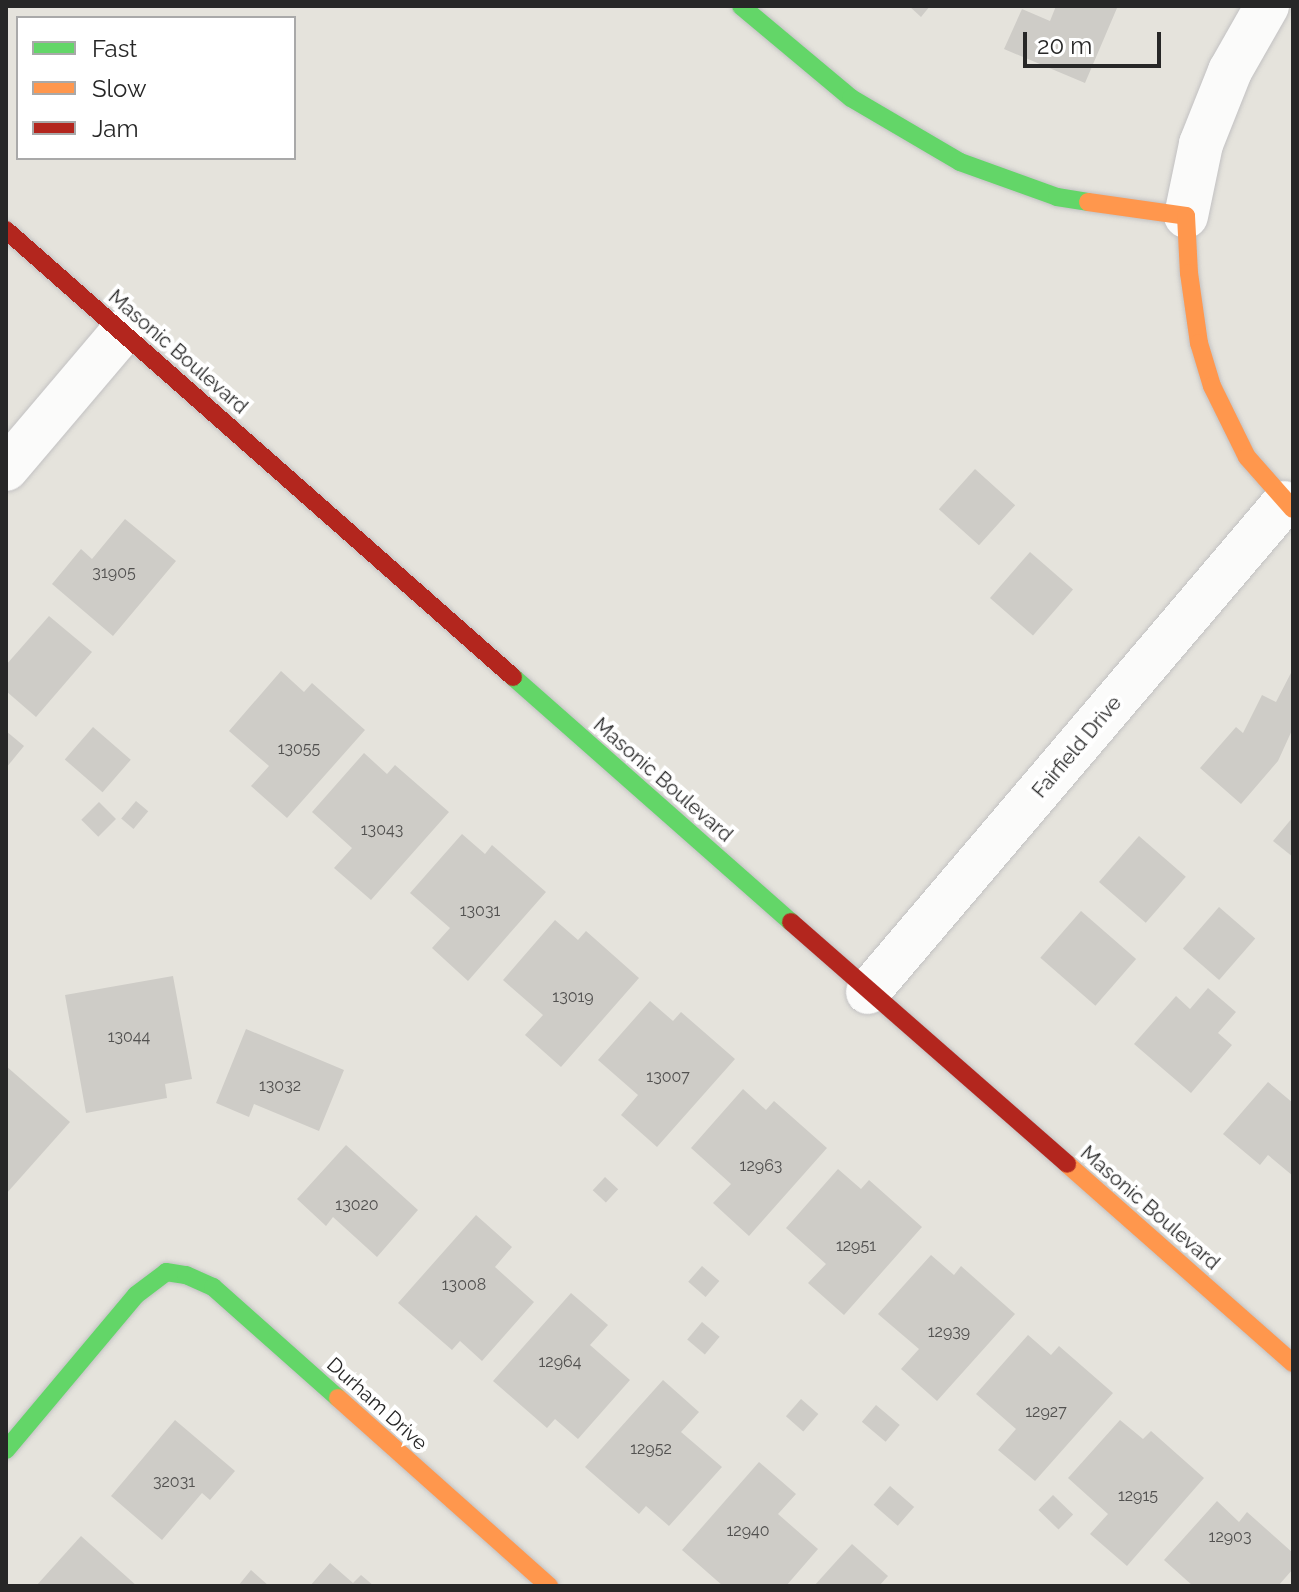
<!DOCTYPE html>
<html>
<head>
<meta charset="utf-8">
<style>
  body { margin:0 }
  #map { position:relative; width:1299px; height:1592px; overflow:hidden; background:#e5e3dc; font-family:Raleway,sans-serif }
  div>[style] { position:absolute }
  .building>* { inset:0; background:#ceccc7; transform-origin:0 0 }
  .roads { filter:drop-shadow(0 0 2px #c2c1c2) drop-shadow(0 0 2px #c2c1c2) }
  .street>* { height:44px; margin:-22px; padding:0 22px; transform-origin:22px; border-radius:22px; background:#fbfbfa }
  .fast>* { height:18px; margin:-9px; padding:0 9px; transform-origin:9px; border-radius:9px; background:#63d668 }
  .slow>* { height:18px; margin:-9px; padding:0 9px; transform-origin:9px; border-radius:9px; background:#ff974d }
  .jam>* { height:18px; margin:-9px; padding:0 9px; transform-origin:9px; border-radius:9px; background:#b3261e }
  span { translate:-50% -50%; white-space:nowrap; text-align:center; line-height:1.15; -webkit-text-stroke:8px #fff; paint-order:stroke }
  .number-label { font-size:16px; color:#525150 }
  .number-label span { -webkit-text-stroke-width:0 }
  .street-label { font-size:20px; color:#272727 }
  .frame { position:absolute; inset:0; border:8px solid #272727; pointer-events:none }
  .legend { position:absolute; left:16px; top:16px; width:280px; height:144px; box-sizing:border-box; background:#fff; border:2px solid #a9a9a9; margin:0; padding:10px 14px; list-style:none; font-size:24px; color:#272727 }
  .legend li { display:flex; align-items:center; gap:16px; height:40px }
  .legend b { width:40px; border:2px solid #a9a9a9 }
  .scale { position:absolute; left:1023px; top:32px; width:138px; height:36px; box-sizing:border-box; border:4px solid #272727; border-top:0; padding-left:10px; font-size:24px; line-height:28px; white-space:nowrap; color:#272727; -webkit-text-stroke:6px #fff; paint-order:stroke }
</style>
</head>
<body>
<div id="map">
  <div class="building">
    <i style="clip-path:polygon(909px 6px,930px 6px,921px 17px)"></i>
    <i style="clip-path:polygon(1056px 6px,1117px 8px,1085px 83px,1004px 49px,1022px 9px,1050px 21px)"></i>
    <i style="left:975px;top:469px;width:54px;height:54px;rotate:42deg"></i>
    <i style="clip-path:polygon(125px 519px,176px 561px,113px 636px,52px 584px,81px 549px,92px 559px)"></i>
    <i style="left:1030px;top:552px;width:57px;height:61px;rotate:41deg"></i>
    <i style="clip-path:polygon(49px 616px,92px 652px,36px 717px,6px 691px,6px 665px)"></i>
    <i style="clip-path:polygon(1293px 669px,1293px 728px,1278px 761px,1241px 804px,1200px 768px,1236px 727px,1243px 733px,1262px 695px,1276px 702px)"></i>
    <i style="clip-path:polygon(281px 671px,304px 692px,312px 683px,365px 730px,287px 818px,251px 786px,269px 766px,229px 731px)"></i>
    <i style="left:93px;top:727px;width:50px;height:43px;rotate:41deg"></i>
    <i style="clip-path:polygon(6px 731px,24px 746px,6px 768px)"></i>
    <i style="clip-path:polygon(364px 753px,387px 774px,395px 765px,449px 812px,371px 900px,334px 868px,352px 848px,312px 812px)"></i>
    <i style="left:136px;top:801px;width:16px;height:23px;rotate:40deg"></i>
    <i style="left:99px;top:802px;width:24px;height:25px;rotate:45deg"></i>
    <i style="clip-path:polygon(1293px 817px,1293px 857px,1273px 841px)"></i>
    <i style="clip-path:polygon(462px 834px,485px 854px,492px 845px,546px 892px,468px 981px,432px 948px,450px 928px,410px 893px)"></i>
    <i style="left:1139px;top:836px;width:62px;height:61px;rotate:41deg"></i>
    <i style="left:1219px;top:907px;width:48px;height:55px;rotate:41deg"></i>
    <i style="left:1081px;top:911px;width:73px;height:62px;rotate:41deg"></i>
    <i style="clip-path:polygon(555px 920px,578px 940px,586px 931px,639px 978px,561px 1067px,525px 1035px,543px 1015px,503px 980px)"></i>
    <i style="clip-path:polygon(173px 976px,192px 1079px,165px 1084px,167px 1098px,86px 1113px,65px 995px)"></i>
    <i style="clip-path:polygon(1208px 988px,1236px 1012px,1218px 1033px,1232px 1045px,1191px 1093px,1134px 1044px,1176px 996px,1190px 1009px)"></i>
    <i style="clip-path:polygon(650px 1001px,673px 1021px,681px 1012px,735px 1059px,657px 1147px,621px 1115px,638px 1095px,598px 1060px)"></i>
    <i style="clip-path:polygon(246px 1029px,344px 1070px,319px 1131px,254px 1104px,249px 1117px,216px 1103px)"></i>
    <i style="clip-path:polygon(6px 1066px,70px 1122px,6px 1194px)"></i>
    <i style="clip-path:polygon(1268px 1082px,1293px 1103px,1293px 1176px,1268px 1155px,1260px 1165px,1223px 1134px)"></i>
    <i style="clip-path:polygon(743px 1089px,766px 1110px,774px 1101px,827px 1148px,749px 1236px,713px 1203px,731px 1184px,691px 1148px)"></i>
    <i style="clip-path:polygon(346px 1145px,418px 1210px,377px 1257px,333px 1217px,326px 1226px,297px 1199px)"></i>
    <i style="clip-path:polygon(838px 1169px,861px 1189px,869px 1180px,922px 1227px,844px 1315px,808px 1283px,826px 1264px,786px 1228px)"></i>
    <i style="left:605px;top:1177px;width:18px;height:18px;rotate:43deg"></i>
    <i style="clip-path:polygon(476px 1215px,512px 1247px,495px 1267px,534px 1302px,482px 1361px,460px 1341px,452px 1350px,398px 1303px)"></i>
    <i style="clip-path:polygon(931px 1255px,954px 1275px,961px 1266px,1015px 1314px,937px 1401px,901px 1369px,919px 1349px,878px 1314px)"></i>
    <i style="left:702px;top:1266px;width:23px;height:21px;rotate:41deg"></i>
    <i style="clip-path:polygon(571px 1293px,608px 1325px,590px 1345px,630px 1380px,578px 1439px,555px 1419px,547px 1428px,493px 1381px)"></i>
    <i style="left:702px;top:1322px;width:23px;height:23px;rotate:40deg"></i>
    <i style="clip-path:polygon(1028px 1335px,1051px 1355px,1059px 1346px,1113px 1393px,1035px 1481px,998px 1450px,1016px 1429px,976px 1394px)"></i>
    <i style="clip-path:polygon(663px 1380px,699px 1412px,681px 1432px,722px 1467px,669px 1526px,646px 1506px,639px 1514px,585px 1467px)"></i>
    <i style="left:801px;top:1399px;width:23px;height:23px;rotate:41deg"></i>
    <i style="left:876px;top:1405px;width:31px;height:22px;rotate:40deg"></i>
    <i style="clip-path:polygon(175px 1420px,235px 1471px,210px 1500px,202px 1493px,162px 1540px,111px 1496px)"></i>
    <i style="clip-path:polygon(1120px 1420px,1143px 1439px,1151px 1431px,1204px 1478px,1127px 1566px,1090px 1534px,1108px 1514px,1068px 1478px)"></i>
    <i style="clip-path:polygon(759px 1462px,796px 1494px,778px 1514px,818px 1549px,786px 1586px,723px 1586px,682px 1550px)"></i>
    <i style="left:890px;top:1486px;width:32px;height:25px;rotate:41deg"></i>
    <i style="left:1053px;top:1495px;width:28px;height:21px;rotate:44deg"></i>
    <i style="clip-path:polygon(1217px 1501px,1239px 1522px,1247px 1512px,1293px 1553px,1293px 1569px,1278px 1586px,1193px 1586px,1164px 1560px)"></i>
    <i style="clip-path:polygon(81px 1536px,137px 1586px,36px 1586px)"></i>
    <i style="clip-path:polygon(852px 1544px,888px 1576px,879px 1586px,814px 1586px)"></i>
    <i style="clip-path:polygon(330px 1563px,353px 1583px,361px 1575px,374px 1586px,310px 1586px)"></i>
    <i style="clip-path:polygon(251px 1570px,269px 1586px,238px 1586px)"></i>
  </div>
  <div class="roads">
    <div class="street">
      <i style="left:1186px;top:216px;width:74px;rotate:-78.2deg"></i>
      <i style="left:1201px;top:144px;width:79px;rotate:-68.3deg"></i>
      <i style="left:1230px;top:71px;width:75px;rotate:-60.4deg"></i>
      <i style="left:6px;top:469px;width:180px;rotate:-49.7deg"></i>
      <i style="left:868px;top:992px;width:642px;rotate:-49.61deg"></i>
    </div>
    <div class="fast">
      <i style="left:741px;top:6px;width:143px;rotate:39.9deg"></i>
      <i style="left:851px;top:98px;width:126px;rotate:30.4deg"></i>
      <i style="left:960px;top:162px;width:103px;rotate:19.8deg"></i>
      <i style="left:1057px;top:197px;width:31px;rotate:9deg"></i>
      <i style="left:513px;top:677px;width:371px;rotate:41.4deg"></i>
      <i style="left:6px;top:1450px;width:202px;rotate:-50deg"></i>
      <i style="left:136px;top:1295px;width:38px;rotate:-37deg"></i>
      <i style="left:166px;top:1272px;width:20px;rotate:9deg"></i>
      <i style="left:186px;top:1275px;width:30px;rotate:24deg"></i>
      <i style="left:213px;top:1287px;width:167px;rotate:41.6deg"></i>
    </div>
    <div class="slow">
      <i style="left:1088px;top:202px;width:99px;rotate:8.1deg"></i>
      <i style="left:1186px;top:216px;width:57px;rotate:87deg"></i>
      <i style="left:1189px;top:273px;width:71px;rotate:81.9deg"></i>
      <i style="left:1199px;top:343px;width:45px;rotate:73.2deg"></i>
      <i style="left:1212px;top:386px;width:79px;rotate:63.8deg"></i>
      <i style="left:1247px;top:457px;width:69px;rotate:48.5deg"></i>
      <i style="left:1067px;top:1164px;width:301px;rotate:41.4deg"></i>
      <i style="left:338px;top:1398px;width:283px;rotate:41.7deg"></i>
    </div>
    <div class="jam">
      <i style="left:6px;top:230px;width:676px;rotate:41.4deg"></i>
      <i style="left:791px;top:922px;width:367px;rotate:41.2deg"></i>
    </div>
  </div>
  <div class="number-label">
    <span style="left:114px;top:573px">31905</span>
    <span style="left:299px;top:749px">13055</span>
    <span style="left:382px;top:830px">13043</span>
    <span style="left:480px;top:911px">13031</span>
    <span style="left:573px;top:997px">13019</span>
    <span style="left:129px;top:1037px">13044</span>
    <span style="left:668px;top:1077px">13007</span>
    <span style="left:280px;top:1086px">13032</span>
    <span style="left:761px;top:1166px">12963</span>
    <span style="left:357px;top:1205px">13020</span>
    <span style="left:856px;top:1246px">12951</span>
    <span style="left:464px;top:1285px">13008</span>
    <span style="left:949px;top:1332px">12939</span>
    <span style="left:560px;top:1362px">12964</span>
    <span style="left:1046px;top:1412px">12927</span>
    <span style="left:651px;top:1449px">12952</span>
    <span style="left:174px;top:1482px">32031</span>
    <span style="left:1138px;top:1496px">12915</span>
    <span style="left:748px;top:1531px">12940</span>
    <span style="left:1230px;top:1537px">12903</span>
  </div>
  <div class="street-label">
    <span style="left:178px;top:352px;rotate:41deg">Masonic Boulevard</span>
    <span style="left:1077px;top:747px;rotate:-50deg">Fairfield Drive</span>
    <span style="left:663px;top:780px;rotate:41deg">Masonic Boulevard</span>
    <span style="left:1150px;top:1208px;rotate:41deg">Masonic Boulevard</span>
    <span style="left:377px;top:1404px;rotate:42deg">Durham Drive</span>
  </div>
  <div class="frame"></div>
  <ul class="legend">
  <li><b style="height:10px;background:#63d668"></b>Fast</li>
  <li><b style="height:10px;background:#ff974d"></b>Slow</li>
  <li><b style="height:10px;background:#b3261e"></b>Jam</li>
  </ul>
  <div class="scale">20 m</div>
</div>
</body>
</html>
